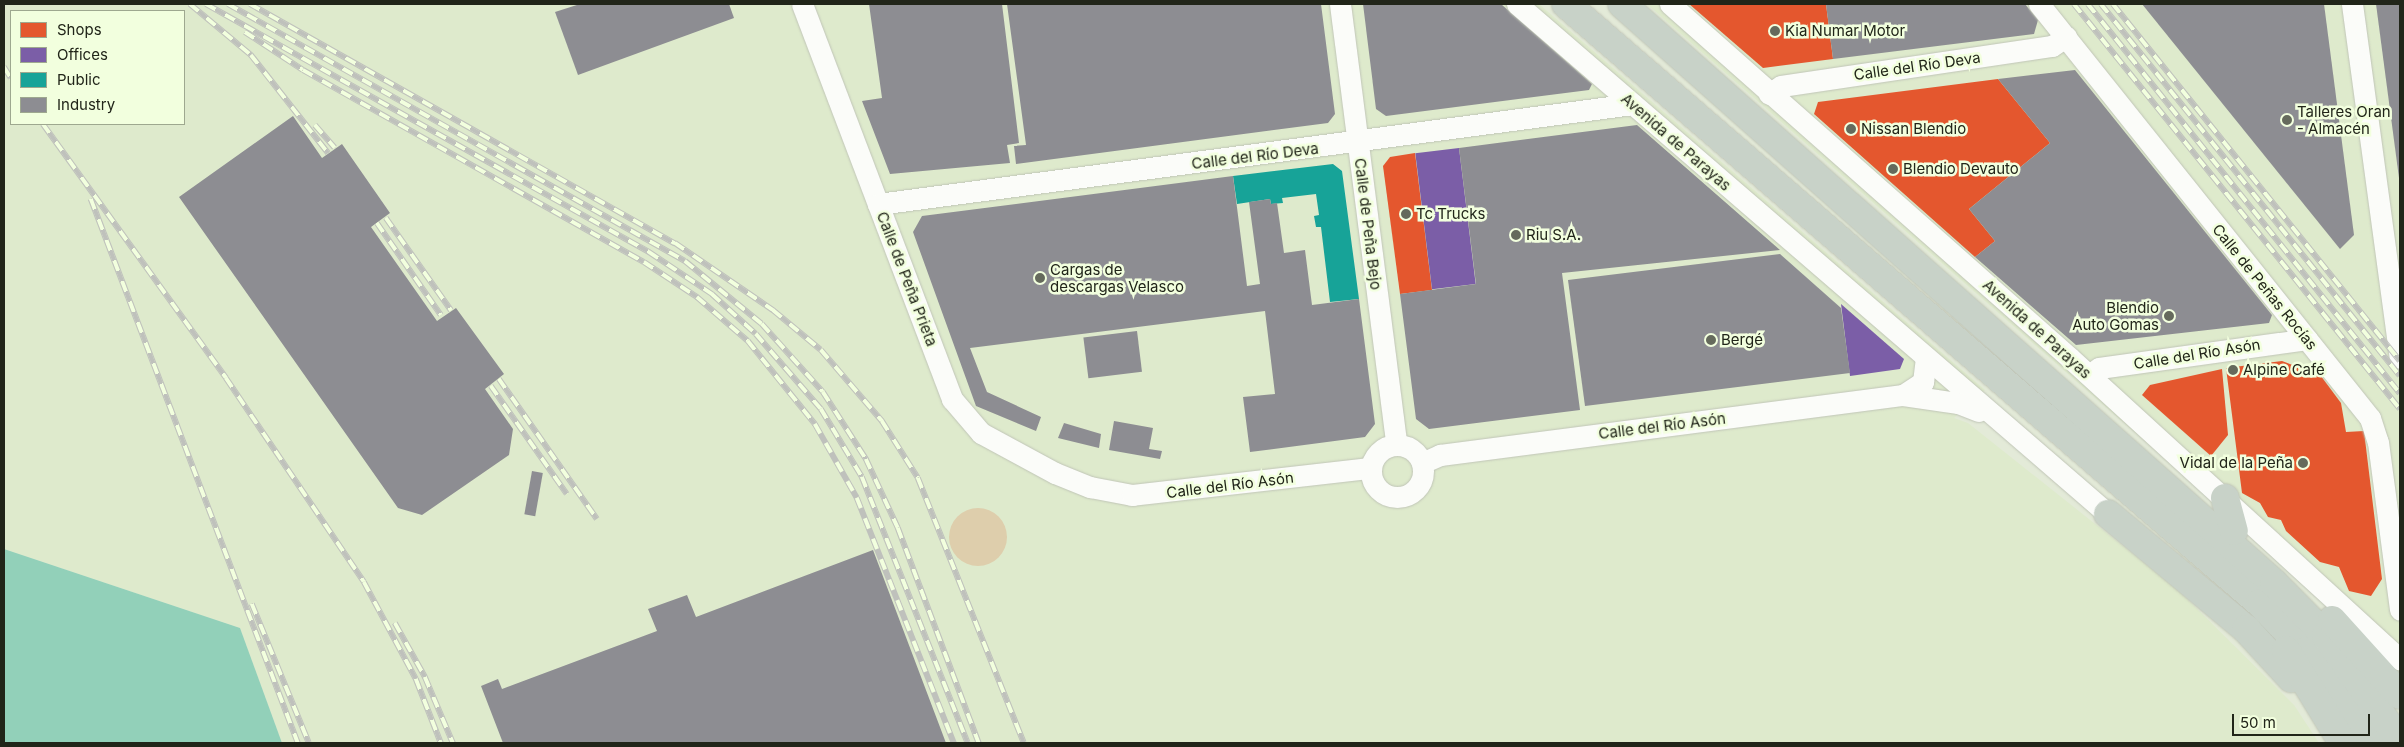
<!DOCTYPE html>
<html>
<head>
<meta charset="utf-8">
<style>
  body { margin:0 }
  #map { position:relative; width:2404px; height:747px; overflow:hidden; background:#e3ead8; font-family:Inter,sans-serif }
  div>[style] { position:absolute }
  .built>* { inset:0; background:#deeacc }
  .green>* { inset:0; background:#deceac }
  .round { border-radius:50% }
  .water>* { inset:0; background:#92d0b9 }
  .shops>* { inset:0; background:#e4572e }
  .offices>* { inset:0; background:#7b5ea7; transform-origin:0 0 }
  .public>* { inset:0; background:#17a398 }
  .industry>* { inset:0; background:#8d8d92; transform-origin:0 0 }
  .roads { filter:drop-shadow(0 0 1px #c0c5b7) drop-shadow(0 0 1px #c0c5b7) }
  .street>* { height:21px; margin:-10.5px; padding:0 10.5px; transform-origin:10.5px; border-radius:10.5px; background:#fbfcf9 }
  .street>.ring { margin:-10.5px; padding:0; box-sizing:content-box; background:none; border:21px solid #fbfcf9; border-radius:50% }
  .highway>* { height:28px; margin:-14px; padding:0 14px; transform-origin:14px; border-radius:14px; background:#c8d2c8 }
  .rail>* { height:5.5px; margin-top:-2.75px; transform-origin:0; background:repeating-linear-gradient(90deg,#f2ffde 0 11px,#bfc1bc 0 22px); box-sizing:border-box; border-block:1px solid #bfc1bc }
  .dots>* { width:14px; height:14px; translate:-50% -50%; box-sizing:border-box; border:2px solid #f2ffde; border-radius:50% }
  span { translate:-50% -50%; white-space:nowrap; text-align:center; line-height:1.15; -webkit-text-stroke:5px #f2ffde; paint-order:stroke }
  .poi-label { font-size:15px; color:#212519 }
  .left { translate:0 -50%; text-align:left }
  .right { translate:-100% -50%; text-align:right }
  .street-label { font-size:15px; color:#212519 }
  .frame { position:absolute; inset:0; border:5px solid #212519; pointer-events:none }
  .legend { position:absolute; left:10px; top:10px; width:175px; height:115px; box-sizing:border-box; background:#f2ffde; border:1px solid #9ea88f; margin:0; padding:6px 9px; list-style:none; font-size:15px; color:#212519 }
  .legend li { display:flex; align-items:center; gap:10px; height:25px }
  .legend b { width:25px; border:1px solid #9ea88f }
  .scale { position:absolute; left:2232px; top:714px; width:138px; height:22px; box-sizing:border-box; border:2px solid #212519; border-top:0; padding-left:6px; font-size:15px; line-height:18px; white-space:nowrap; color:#212519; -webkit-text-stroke:4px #f2ffde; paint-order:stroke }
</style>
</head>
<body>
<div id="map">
  <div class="built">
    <i style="clip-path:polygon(evenodd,4px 4px,1539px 4px,1985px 390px,1954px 418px,1968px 423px,2177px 589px,2294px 705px,2319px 743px,282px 743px,240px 628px,4px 549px,4px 4px,11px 11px,184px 11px,184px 124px,11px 124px,11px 11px)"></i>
    <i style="clip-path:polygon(1647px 4px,2400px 4px,2400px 678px,2355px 626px)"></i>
  </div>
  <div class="green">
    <i class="round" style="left:949px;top:508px;width:58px;height:58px"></i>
  </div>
  <div class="water">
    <i style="clip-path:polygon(4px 549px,240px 628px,282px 743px,4px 743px)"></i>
  </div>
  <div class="shops">
    <i style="clip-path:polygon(1689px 4px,1826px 4px,1833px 59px,1763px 68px)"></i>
    <i style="clip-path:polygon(1998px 79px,2050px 143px,1969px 209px,1995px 241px,1975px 257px,1814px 114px,1818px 102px)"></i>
    <i style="clip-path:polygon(1415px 153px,1432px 290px,1400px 294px,1383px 166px,1390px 157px)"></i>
    <i style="clip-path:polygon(2282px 361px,2321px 376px,2341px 403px,2346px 432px,2364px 431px,2382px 579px,2371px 596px,2349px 591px,2339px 567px,2320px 562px,2286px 531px,2281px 520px,2268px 517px,2260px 503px,2242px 493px,2226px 368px)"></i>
    <i style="clip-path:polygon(2222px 369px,2228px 435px,2211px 456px,2142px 395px,2150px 385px)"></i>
  </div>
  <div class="offices">
    <i style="left:1459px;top:148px;width:137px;height:44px;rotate:83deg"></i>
    <i style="clip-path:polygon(1841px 304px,1904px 359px,1900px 369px,1850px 376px)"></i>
  </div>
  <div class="public">
    <i style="clip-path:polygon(1333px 164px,1342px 171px,1359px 299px,1330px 302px,1321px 227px,1316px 227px,1314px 216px,1319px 215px,1316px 194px,1282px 198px,1283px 203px,1271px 204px,1270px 199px,1237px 204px,1233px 176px)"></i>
  </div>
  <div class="industry">
    <i style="clip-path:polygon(580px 4px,729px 4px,734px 18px,578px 75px,555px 12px)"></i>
    <i style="clip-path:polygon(869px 4px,1002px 4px,1019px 143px,1007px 145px,1010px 163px,890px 174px,862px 101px,882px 98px)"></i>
    <i style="clip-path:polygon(1007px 4px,1321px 4px,1335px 114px,1328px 123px,1016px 164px,1014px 146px,1026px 145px)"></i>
    <i style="clip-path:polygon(1363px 4px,1501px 4px,1592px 84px,1589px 90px,1386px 116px,1376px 109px)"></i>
    <i style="clip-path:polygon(1826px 4px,2025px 4px,2038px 20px,2034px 34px,1833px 59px)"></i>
    <i style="clip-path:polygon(2142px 4px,2324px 4px,2354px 235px,2340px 249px)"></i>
    <i style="clip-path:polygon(2376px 4px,2400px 4px,2400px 178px,2399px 178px)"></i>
    <i style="clip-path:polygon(2075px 70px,2272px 315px,2269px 323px,2076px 345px,1975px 257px,1995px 241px,1969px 209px,2050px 143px,1998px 79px)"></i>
    <i style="clip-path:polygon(293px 116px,322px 158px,342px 144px,390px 213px,371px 227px,437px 321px,456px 308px,504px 374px,485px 389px,513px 429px,509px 455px,422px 515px,398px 508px,179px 197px)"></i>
    <i style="clip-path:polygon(1637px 125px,1780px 250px,1562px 273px,1580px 410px,1429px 429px,1416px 419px,1400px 294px,1476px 284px,1459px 148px)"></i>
    <i style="clip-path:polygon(1233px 176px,1247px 286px,1260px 284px,1249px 202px,1270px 199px,1271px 204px,1277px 203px,1284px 253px,1305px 250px,1312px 305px,1359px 299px,1375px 424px,1365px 437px,1250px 452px,1243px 397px,1275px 394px,1265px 311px,970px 348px,987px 392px,1041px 417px,1036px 431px,976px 406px,913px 232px,922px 216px)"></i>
    <i style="clip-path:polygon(1780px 254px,1841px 308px,1850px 373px,1585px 406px,1568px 280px)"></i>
    <i style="left:1137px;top:331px;width:41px;height:54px;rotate:83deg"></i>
    <i style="clip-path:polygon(1114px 421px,1153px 428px,1149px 449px,1162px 451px,1160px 459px,1109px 450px)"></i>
    <i style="clip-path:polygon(1064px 423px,1101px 434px,1099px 448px,1058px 438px)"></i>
    <i style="left:532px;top:471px;width:11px;height:44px;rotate:10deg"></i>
    <i style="clip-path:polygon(873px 550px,946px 743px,503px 743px,481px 686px,498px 679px,502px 689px,657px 631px,648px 609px,687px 595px,696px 617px)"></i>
  </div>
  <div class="roads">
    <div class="street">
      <i style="left:802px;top:4px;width:423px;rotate:69.2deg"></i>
      <i style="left:952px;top:399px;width:45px;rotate:49.5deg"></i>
      <i style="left:981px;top:433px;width:84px;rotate:28.4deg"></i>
      <i style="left:1055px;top:473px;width:38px;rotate:22deg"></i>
      <i style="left:1090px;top:487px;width:43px;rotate:10.8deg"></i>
      <i style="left:1132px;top:495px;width:240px;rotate:-6.5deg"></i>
      <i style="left:1340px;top:4px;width:444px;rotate:82.7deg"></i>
      <i style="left:1517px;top:4px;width:781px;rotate:40.79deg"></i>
      <i style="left:1670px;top:4px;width:534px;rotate:41.51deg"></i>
      <i style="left:2070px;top:358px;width:447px;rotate:42.4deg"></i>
      <i style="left:2039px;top:4px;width:530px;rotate:51.36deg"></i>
      <i style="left:2370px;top:418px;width:25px;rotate:72deg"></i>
      <i style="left:2378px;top:442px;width:169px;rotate:82.5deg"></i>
      <i style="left:2352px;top:4px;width:357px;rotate:82.3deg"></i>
      <i style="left:1769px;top:94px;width:14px;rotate:-34deg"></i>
      <i style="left:1781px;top:86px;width:274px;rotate:-8.4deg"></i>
      <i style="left:2052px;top:46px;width:17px;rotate:-33deg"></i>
      <i style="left:878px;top:204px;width:761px;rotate:-7.55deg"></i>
      <i style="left:2089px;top:375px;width:12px;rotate:-35deg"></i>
      <i style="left:2099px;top:368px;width:210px;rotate:-7.9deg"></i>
      <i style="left:1903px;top:395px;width:24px;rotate:-33deg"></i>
      <i style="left:1923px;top:382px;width:24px;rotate:-83deg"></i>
      <i class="ring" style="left:1371px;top:445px;width:31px;height:31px"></i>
      <i style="left:1422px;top:463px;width:20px;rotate:-24deg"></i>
      <i style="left:1440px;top:455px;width:467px;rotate:-7.4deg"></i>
      <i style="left:1903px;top:395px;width:56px;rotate:8.3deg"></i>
      <i style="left:1958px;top:403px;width:22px;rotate:21deg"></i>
    </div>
    <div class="highway">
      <i style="left:1566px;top:4px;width:917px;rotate:40.8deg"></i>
      <i style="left:2260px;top:603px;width:66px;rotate:46.2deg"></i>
      <i style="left:2306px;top:651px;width:114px;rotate:53.5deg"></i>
      <i style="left:1622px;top:4px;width:872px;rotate:41.61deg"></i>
      <i style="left:2274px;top:583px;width:74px;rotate:45.5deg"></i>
      <i style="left:2326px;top:636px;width:128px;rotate:54.8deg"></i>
      <i style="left:2225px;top:498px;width:34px;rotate:75deg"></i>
      <i style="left:2108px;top:514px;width:180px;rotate:39.8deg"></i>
      <i style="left:2246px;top:629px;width:67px;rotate:47.4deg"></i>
      <i style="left:2332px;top:620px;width:101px;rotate:47.8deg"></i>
      <i style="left:2286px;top:650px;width:109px;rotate:58.5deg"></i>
    </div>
  </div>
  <div class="rail">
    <i style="left:190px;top:4px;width:80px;rotate:39.9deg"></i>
    <i style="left:251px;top:55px;width:125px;rotate:51.8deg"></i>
    <i style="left:206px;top:4px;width:508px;rotate:29.24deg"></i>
    <i style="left:649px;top:252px;width:76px;rotate:33.7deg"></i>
    <i style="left:712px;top:294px;width:59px;rotate:42.3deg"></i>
    <i style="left:756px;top:334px;width:99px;rotate:49.1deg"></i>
    <i style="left:821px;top:409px;width:79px;rotate:58.9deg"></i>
    <i style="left:862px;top:477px;width:286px;rotate:68.3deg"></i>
    <i style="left:228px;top:4px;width:524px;rotate:29.35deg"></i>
    <i style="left:685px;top:261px;width:99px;rotate:39.3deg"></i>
    <i style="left:762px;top:324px;width:91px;rotate:48.1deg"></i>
    <i style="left:823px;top:392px;width:80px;rotate:57.3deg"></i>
    <i style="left:866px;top:459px;width:76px;rotate:65.1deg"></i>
    <i style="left:898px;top:528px;width:230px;rotate:69.4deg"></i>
    <i style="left:250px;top:4px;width:488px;rotate:29.4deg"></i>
    <i style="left:675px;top:243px;width:119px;rotate:34.4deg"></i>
    <i style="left:773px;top:310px;width:62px;rotate:39.8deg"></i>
    <i style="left:821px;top:350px;width:94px;rotate:49.3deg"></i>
    <i style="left:882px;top:421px;width:67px;rotate:57.7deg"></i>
    <i style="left:918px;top:478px;width:285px;rotate:68.2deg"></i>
    <i style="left:2074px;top:4px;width:520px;rotate:51.17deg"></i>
    <i style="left:2088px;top:4px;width:499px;rotate:51.3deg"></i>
    <i style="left:2101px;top:4px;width:477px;rotate:51.2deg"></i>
    <i style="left:2113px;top:4px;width:458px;rotate:51.2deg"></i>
    <i style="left:245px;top:32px;width:69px;rotate:33.2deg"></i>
    <i style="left:303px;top:70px;width:391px;rotate:29.4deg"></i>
    <i style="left:644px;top:262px;width:64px;rotate:33.4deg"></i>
    <i style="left:697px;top:297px;width:67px;rotate:40.8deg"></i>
    <i style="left:748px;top:341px;width:107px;rotate:51.1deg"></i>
    <i style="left:815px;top:424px;width:85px;rotate:60.4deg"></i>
    <i style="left:857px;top:498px;width:264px;rotate:68.4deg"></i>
    <i style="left:4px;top:67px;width:13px;rotate:58deg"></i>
    <i style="left:43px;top:124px;width:313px;rotate:54.2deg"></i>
    <i style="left:226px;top:378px;width:246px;rotate:55.9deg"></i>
    <i style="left:364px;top:582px;width:110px;rotate:61.8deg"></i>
    <i style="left:416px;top:679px;width:69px;rotate:68.7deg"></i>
    <i style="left:315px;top:125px;width:30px;rotate:49deg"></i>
    <i style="left:91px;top:199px;width:582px;rotate:69.17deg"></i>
    <i style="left:386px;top:218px;width:113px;rotate:54.8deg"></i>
    <i style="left:377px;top:223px;width:112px;rotate:55.2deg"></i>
    <i style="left:499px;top:379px;width:171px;rotate:55deg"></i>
    <i style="left:491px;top:386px;width:132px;rotate:54.9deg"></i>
    <i style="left:252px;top:604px;width:150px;rotate:67.7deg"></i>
    <i style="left:395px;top:623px;width:62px;rotate:60.9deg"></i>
    <i style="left:425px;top:677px;width:72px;rotate:67deg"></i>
  </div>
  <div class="dots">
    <i style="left:1775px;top:31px;background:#656a5c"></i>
    <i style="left:2287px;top:120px;background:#656a5c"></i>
    <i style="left:1851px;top:129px;background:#656a5c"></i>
    <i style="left:1893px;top:169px;background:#656a5c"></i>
    <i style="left:1406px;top:214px;background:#656a5c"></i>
    <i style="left:1516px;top:235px;background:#656a5c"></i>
    <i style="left:1040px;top:278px;background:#656a5c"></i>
    <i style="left:2169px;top:316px;background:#656a5c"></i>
    <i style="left:1711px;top:340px;background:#656a5c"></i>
    <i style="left:2233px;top:370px;background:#656a5c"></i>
    <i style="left:2303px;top:463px;background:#656a5c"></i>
  </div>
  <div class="poi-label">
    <span class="left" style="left:1785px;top:31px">Kia Numar Motor</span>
    <span class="left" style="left:2297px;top:120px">Talleres Oran<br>- Almacén</span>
    <span class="left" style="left:1861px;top:129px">Nissan Blendio</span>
    <span class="left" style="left:1903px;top:169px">Blendio Devauto</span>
    <span class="left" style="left:1416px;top:214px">Tc Trucks</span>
    <span class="left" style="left:1526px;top:235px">Riu S.A.</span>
    <span class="left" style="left:1050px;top:278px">Cargas de<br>descargas Velasco</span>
    <span class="right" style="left:2159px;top:316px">Blendio<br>Auto Gomas</span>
    <span class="left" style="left:1721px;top:340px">Bergé</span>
    <span class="left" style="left:2243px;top:370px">Alpine Café</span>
    <span class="right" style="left:2293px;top:463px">Vidal de la Peña</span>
  </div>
  <div class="street-label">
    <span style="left:1917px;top:66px;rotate:-8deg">Calle del Río Deva</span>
    <span style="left:1676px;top:142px;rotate:41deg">Avenida de Parayas</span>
    <span style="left:1255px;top:156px;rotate:-7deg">Calle del Río Deva</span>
    <span style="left:1368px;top:224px;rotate:83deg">Calle de Peña Bejo</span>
    <span style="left:907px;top:279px;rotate:69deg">Calle de Peña Prieta</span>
    <span style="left:2265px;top:287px;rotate:51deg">Calle de Peñas Rocías</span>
    <span style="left:2037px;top:329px;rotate:42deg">Avenida de Parayas</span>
    <span style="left:2197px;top:354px;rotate:-9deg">Calle del Río Asón</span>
    <span style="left:1662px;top:426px;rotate:-7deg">Calle del Río Asón</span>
    <span style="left:1230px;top:485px;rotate:-7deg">Calle del Río Asón</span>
  </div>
  <div class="frame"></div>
  <ul class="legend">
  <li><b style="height:14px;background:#e4572e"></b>Shops</li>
  <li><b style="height:14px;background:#7b5ea7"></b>Offices</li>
  <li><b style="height:14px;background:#17a398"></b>Public</li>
  <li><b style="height:14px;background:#8d8d92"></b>Industry</li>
  </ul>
  <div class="scale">50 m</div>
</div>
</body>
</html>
